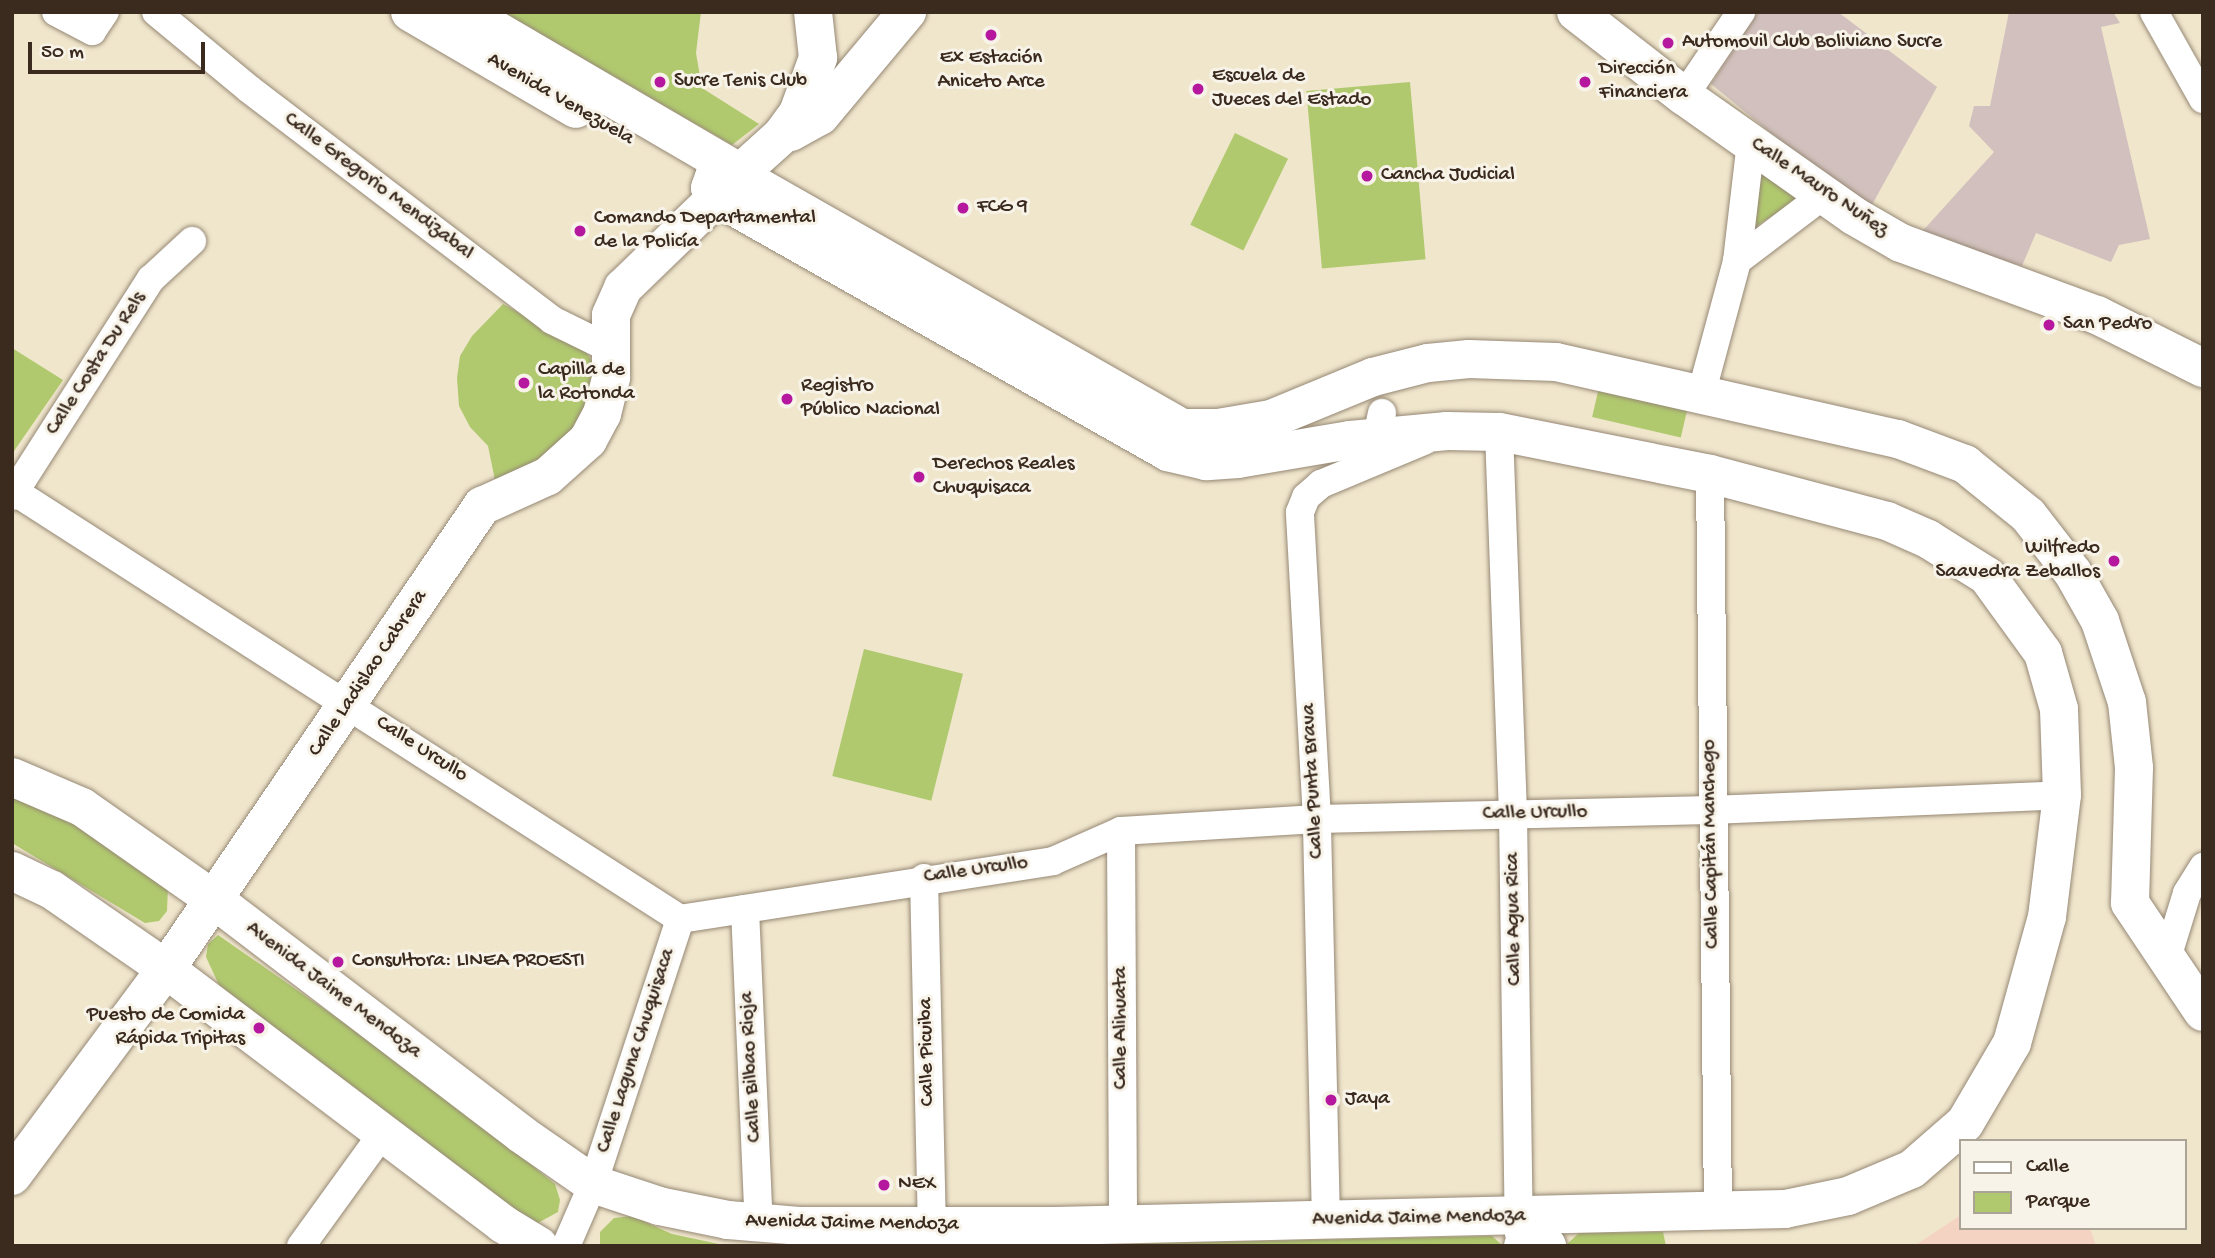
<!DOCTYPE html>
<html>
<head>
<meta charset="utf-8">
<style>
  body { margin:0 }
  #map { position:relative; width:2215px; height:1258px; overflow:hidden; background:#f0e6cc; font-family:"Gochi Hand",sans-serif }
  div>[style] { position:absolute }
  .built>* { inset:0; background:#f5d3c2 }
  .industrial>* { inset:0; background:#d1c0bd }
  .green>* { inset:0; background:#b0c96e; transform-origin:0 0 }
  .roads { filter:drop-shadow(0 0 2px #968875) drop-shadow(0 0 2px #968875) }
  .minor>* { height:28px; margin:-14px; padding:0 14px; transform-origin:14px; border-radius:14px; background:#fff }
  .secondary>* { height:38px; margin:-19px; padding:0 19px; transform-origin:19px; border-radius:19px; background:#fff }
  .primary>* { height:38px; margin:-19px; padding:0 19px; transform-origin:19px; border-radius:19px; background:#fff }
  .dots>* { width:19px; height:19px; translate:-50% -50%; box-sizing:border-box; border:4px solid #f7f3e8; border-radius:50% }
  span { translate:-50% -50%; white-space:nowrap; text-align:center; line-height:1.15; -webkit-text-stroke:6px #f7f3e8; paint-order:stroke }
  .poi-label { font-size:21px; color:#3b2a1e }
  .left { translate:0 -50%; text-align:left }
  .right { translate:-100% -50%; text-align:right }
  .street-label { font-size:21px; color:#3b2a1e }
  .frame { position:absolute; inset:0; border:14px solid #3b2a1e; pointer-events:none }
  .legend { position:absolute; left:1959px; top:1139px; width:228px; height:91px; box-sizing:border-box; background:#f7f3e8; border:2px solid #aca397; margin:0; padding:9px 12px; list-style:none; font-size:21px; color:#3b2a1e }
  .legend li { display:flex; align-items:center; gap:14px; height:35px }
  .legend b { width:35px; border:2px solid #aca397 }
  .scale { position:absolute; left:28px; top:42px; width:177px; height:32px; box-sizing:border-box; border:4px solid #3b2a1e; border-top:0; padding-left:9px; font-size:21px; line-height:24px; white-space:nowrap; color:#3b2a1e; -webkit-text-stroke:5px #f7f3e8; paint-order:stroke }
</style>
</head>
<body>
<div id="map">
  <div class="built">
    <i style="clip-path:polygon(1961px 1215px,1961px 1228px,2090px 1228px,2096px 1246px,1914px 1246px)"></i>
  </div>
  <div class="industrial">
    <i style="clip-path:polygon(1758px 12px,1838px 12px,1937px 87px,1868px 212px,1711px 84px)"></i>
    <i style="clip-path:polygon(2009px 12px,2113px 12px,2120px 23px,2101px 27px,2150px 239px,2119px 245px,2111px 262px,2036px 233px,2022px 266px,1918px 236px,1994px 152px,1969px 126px,1974px 106px,1990px 106px)"></i>
  </div>
  <div class="green">
    <i style="clip-path:polygon(503px 12px,701px 12px,696px 53px,702px 88px,759px 124px,732px 145px)"></i>
    <i style="left:1410px;top:82px;width:178px;height:104px;rotate:85deg"></i>
    <i style="left:1235px;top:133px;width:59px;height:102px;rotate:26deg"></i>
    <i style="clip-path:polygon(1762px 169px,1801px 197px,1755px 227px)"></i>
    <i style="clip-path:polygon(503px 304px,583px 347px,593px 363px,595px 390px,585px 413px,544px 463px,496px 485px,488px 446px,470px 427px,459px 406px,457px 378px,460px 356px,472px 336px)"></i>
    <i style="clip-path:polygon(12px 348px,63px 380px,12px 454px)"></i>
    <i style="left:1600px;top:383px;width:91px;height:35px;rotate:13deg"></i>
    <i style="left:864px;top:649px;width:102px;height:131px;rotate:14deg"></i>
    <i style="clip-path:polygon(12px 794px,48px 804px,168px 886px,167px 911px,159px 921px,145px 923px,12px 843px)"></i>
    <i style="clip-path:polygon(218px 935px,429px 1082px,555px 1184px,560px 1200px,558px 1212px,534px 1225px,219px 985px,206px 957px,208px 944px)"></i>
    <i style="clip-path:polygon(632px 1216px,672px 1234px,728px 1246px,600px 1246px,600px 1232px,614px 1218px)"></i>
    <i style="clip-path:polygon(1663px 1232px,1666px 1246px,1565px 1246px,1579px 1233px)"></i>
    <i style="clip-path:polygon(1492px 1236px,1503px 1246px,1064px 1246px,1065px 1245px)"></i>
  </div>
  <div class="roads">
    <div class="minor">
      <i style="left:56px;top:12px;width:41px;rotate:27.8deg"></i>
      <i style="left:92px;top:31px;width:23px;rotate:-56deg"></i>
      <i style="left:156px;top:12px;width:121px;rotate:39.6deg"></i>
      <i style="left:249px;top:89px;width:381px;rotate:37.3deg"></i>
      <i style="left:552px;top:320px;width:64px;rotate:26.2deg"></i>
      <i style="left:2154px;top:12px;width:100px;rotate:60.6deg"></i>
      <i style="left:1684px;top:96px;width:102px;rotate:-55.8deg"></i>
      <i style="left:1737px;top:261px;width:111px;rotate:-37.3deg"></i>
      <i style="left:1702px;top:391px;width:135px;rotate:-74.9deg"></i>
      <i style="left:1737px;top:261px;width:121px;rotate:-83.3deg"></i>
      <i style="left:1499px;top:432px;width:382px;rotate:87.9deg"></i>
      <i style="left:1513px;top:814px;width:419px;rotate:89.2deg"></i>
      <i style="left:1373px;top:455px;width:43px;rotate:-77.9deg"></i>
      <i style="left:1710px;top:474px;width:740px;rotate:89.38deg"></i>
      <i style="left:12px;top:490px;width:794px;rotate:32.71deg"></i>
      <i style="left:680px;top:919px;width:377px;rotate:-8.8deg"></i>
      <i style="left:1053px;top:861px;width:74px;rotate:-23.8deg"></i>
      <i style="left:1121px;top:831px;width:196px;rotate:-3.5deg"></i>
      <i style="left:1317px;top:819px;width:394px;rotate:-1.3deg"></i>
      <i style="left:1711px;top:810px;width:351px;rotate:-2.4deg"></i>
      <i style="left:12px;top:496px;width:258px;rotate:-57.4deg"></i>
      <i style="left:151px;top:279px;width:56px;rotate:-42.8deg"></i>
      <i style="left:1121px;top:831px;width:393px;rotate:89.7deg"></i>
      <i style="left:924px;top:878px;width:349px;rotate:88.7deg"></i>
      <i style="left:745px;top:909px;width:315px;rotate:87.5deg"></i>
      <i style="left:2166px;top:961px;width:71px;rotate:-72.8deg"></i>
      <i style="left:2187px;top:893px;width:31px;rotate:-58deg"></i>
      <i style="left:1326px;top:1222px;width:403px;rotate:-91.3deg"></i>
      <i style="left:1317px;top:819px;width:307px;rotate:-93.2deg"></i>
      <i style="left:1300px;top:512px;width:16px;rotate:-68deg"></i>
      <i style="left:1306px;top:497px;width:20px;rotate:-41deg"></i>
      <i style="left:1321px;top:484px;width:112px;rotate:-22.7deg"></i>
      <i style="left:301px;top:1246px;width:138px;rotate:-54.1deg"></i>
      <i style="left:566px;top:1246px;width:68px;rotate:-66.5deg"></i>
      <i style="left:593px;top:1184px;width:279px;rotate:-71.8deg"></i>
    </div>
    <div class="secondary">
      <i style="left:791px;top:132px;width:33px;rotate:-29deg"></i>
      <i style="left:820px;top:116px;width:136px;rotate:-50.1deg"></i>
      <i style="left:740px;top:173px;width:57px;rotate:-42.1deg"></i>
      <i style="left:782px;top:135px;width:27px;rotate:-54deg"></i>
      <i style="left:798px;top:113px;width:59px;rotate:-70deg"></i>
      <i style="left:818px;top:58px;width:46px;rotate:-96.2deg"></i>
      <i style="left:12px;top:1176px;width:258px;rotate:-53.4deg"></i>
      <i style="left:166px;top:969px;width:561px;rotate:-55.69deg"></i>
      <i style="left:482px;top:506px;width:72px;rotate:-24.4deg"></i>
      <i style="left:548px;top:476px;width:54px;rotate:-42deg"></i>
      <i style="left:588px;top:440px;width:30px;rotate:-62deg"></i>
      <i style="left:602px;top:414px;width:38px;rotate:-76deg"></i>
      <i style="left:611px;top:377px;width:62px;rotate:-90deg"></i>
      <i style="left:611px;top:315px;width:30px;rotate:-66deg"></i>
      <i style="left:623px;top:288px;width:128px;rotate:-44.1deg"></i>
    </div>
    <div class="primary">
      <i style="left:410px;top:12px;width:192px;rotate:30.3deg"></i>
      <i style="left:465px;top:12px;width:319px;rotate:30.3deg"></i>
      <i style="left:740px;top:173px;width:17px;rotate:69deg"></i>
      <i style="left:746px;top:189px;width:12px;rotate:114deg"></i>
      <i style="left:741px;top:200px;width:11px;rotate:153deg"></i>
      <i style="left:731px;top:205px;width:17px;rotate:-159deg"></i>
      <i style="left:715px;top:199px;width:12px;rotate:-114deg"></i>
      <i style="left:710px;top:188px;width:12px;rotate:-70deg"></i>
      <i style="left:714px;top:177px;width:17px;rotate:-25deg"></i>
      <i style="left:1576px;top:12px;width:137px;rotate:37.9deg"></i>
      <i style="left:1684px;top:96px;width:208px;rotate:35.2deg"></i>
      <i style="left:1854px;top:216px;width:54px;rotate:29.9deg"></i>
      <i style="left:1901px;top:243px;width:209px;rotate:20.2deg"></i>
      <i style="left:2097px;top:315px;width:119px;rotate:26.6deg"></i>
      <i style="left:743px;top:178px;width:505px;rotate:29.66deg"></i>
      <i style="left:1182px;top:428px;width:36px"></i>
      <i style="left:1218px;top:428px;width:54px;rotate:-9.6deg"></i>
      <i style="left:1271px;top:419px;width:110px;rotate:-22.4deg"></i>
      <i style="left:1373px;top:377px;width:57px;rotate:-14.3deg"></i>
      <i style="left:1428px;top:363px;width:41px;rotate:-5.6deg"></i>
      <i style="left:1469px;top:359px;width:87px;rotate:2deg"></i>
      <i style="left:1556px;top:362px;width:351px;rotate:12.7deg"></i>
      <i style="left:1898px;top:439px;width:72px;rotate:20.5deg"></i>
      <i style="left:1965px;top:464px;width:81px;rotate:39deg"></i>
      <i style="left:2028px;top:515px;width:73px;rotate:52.2deg"></i>
      <i style="left:2073px;top:573px;width:55px;rotate:60.6deg"></i>
      <i style="left:2100px;top:621px;width:85px;rotate:71.6deg"></i>
      <i style="left:2127px;top:702px;width:66px;rotate:83.9deg"></i>
      <i style="left:2134px;top:768px;width:135px;rotate:91.7deg"></i>
      <i style="left:2130px;top:903px;width:131px;rotate:56.2deg"></i>
      <i style="left:12px;top:777px;width:76px;rotate:23.2deg"></i>
      <i style="left:82px;top:807px;width:160px;rotate:35.1deg"></i>
      <i style="left:213px;top:899px;width:387px;rotate:37.3deg"></i>
      <i style="left:521px;top:1134px;width:88px;rotate:34.8deg"></i>
      <i style="left:593px;top:1184px;width:70px;rotate:18.4deg"></i>
      <i style="left:659px;top:1206px;width:70px;rotate:11.5deg"></i>
      <i style="left:728px;top:1220px;width:71px;rotate:4.8deg"></i>
      <i style="left:799px;top:1226px;width:256px"></i>
      <i style="left:1055px;top:1226px;width:730px;rotate:-1.33deg"></i>
      <i style="left:1785px;top:1209px;width:64px;rotate:-11.7deg"></i>
      <i style="left:1848px;top:1196px;width:69px;rotate:-22.9deg"></i>
      <i style="left:1912px;top:1169px;width:70px;rotate:-41deg"></i>
      <i style="left:1965px;top:1123px;width:93px;rotate:-59.6deg"></i>
      <i style="left:2012px;top:1043px;width:131px;rotate:-74.5deg"></i>
      <i style="left:2047px;top:917px;width:123px;rotate:-83deg"></i>
      <i style="left:2062px;top:795px;width:86px;rotate:-92deg"></i>
      <i style="left:2059px;top:709px;width:58px;rotate:-105.9deg"></i>
      <i style="left:2043px;top:653px;width:95px;rotate:-126deg"></i>
      <i style="left:1987px;top:576px;width:70px;rotate:-147.9deg"></i>
      <i style="left:1928px;top:539px;width:45px;rotate:-156.3deg"></i>
      <i style="left:1887px;top:521px;width:183px;rotate:-165.1deg"></i>
      <i style="left:1710px;top:474px;width:215px;rotate:-168.7deg"></i>
      <i style="left:1499px;top:432px;width:52px;rotate:-178.9deg"></i>
      <i style="left:1447px;top:431px;width:97px;rotate:174.7deg"></i>
      <i style="left:1350px;top:440px;width:114px;rotate:170.4deg"></i>
      <i style="left:1238px;top:459px;width:32px;rotate:176deg"></i>
      <i style="left:1206px;top:461px;width:39px;rotate:-167deg"></i>
      <i style="left:1168px;top:452px;width:502px;rotate:-150.52deg"></i>
      <i style="left:12px;top:871px;width:44px;rotate:25.4deg"></i>
      <i style="left:52px;top:890px;width:139px;rotate:34.7deg"></i>
      <i style="left:166px;top:969px;width:423px;rotate:37.1deg"></i>
      <i style="left:503px;top:1224px;width:42px;rotate:31.4deg"></i>
      <i style="left:1523px;top:1246px;width:11px;rotate:-27deg"></i>
      <i style="left:1533px;top:1241px;width:15px;rotate:20deg"></i>
    </div>
  </div>
  <div class="dots">
    <i style="left:991px;top:35px;background:#b5179e"></i>
    <i style="left:1668px;top:43px;background:#b5179e"></i>
    <i style="left:660px;top:82px;background:#b5179e"></i>
    <i style="left:1585px;top:82px;background:#b5179e"></i>
    <i style="left:1198px;top:89px;background:#b5179e"></i>
    <i style="left:1367px;top:176px;background:#b5179e"></i>
    <i style="left:963px;top:208px;background:#b5179e"></i>
    <i style="left:580px;top:231px;background:#b5179e"></i>
    <i style="left:2049px;top:325px;background:#b5179e"></i>
    <i style="left:524px;top:383px;background:#b5179e"></i>
    <i style="left:787px;top:399px;background:#b5179e"></i>
    <i style="left:919px;top:477px;background:#b5179e"></i>
    <i style="left:2114px;top:561px;background:#b5179e"></i>
    <i style="left:338px;top:962px;background:#b5179e"></i>
    <i style="left:259px;top:1028px;background:#b5179e"></i>
    <i style="left:1331px;top:1100px;background:#b5179e"></i>
    <i style="left:884px;top:1185px;background:#b5179e"></i>
  </div>
  <div class="poi-label">
    <span class="left" style="left:1682px;top:43px">Automovil Club Boliviano Sucre</span>
    <span style="left:991px;top:71px">Ex Estación<br>Aniceto Arce</span>
    <span class="left" style="left:1599px;top:82px">Dirección<br>Financiera</span>
    <span class="left" style="left:1212px;top:89px">Escuela de<br>Jueces del Estado</span>
    <span class="left" style="left:674px;top:82px">Sucre Tenis Club</span>
    <span class="left" style="left:1381px;top:176px">Cancha Judicial</span>
    <span class="left" style="left:977px;top:208px">FCG 9</span>
    <span class="left" style="left:594px;top:231px">Comando Departamental<br>de la Policía</span>
    <span class="left" style="left:2063px;top:325px">San Pedro</span>
    <span class="left" style="left:538px;top:383px">Capilla de<br>la Rotonda</span>
    <span class="left" style="left:801px;top:399px">Registro<br>Público Nacional</span>
    <span class="left" style="left:933px;top:477px">Derechos Reales<br>Chuquisaca</span>
    <span class="right" style="left:2100px;top:561px">Wilfredo<br>Saavedra Zeballos</span>
    <span class="left" style="left:352px;top:962px">Consultora: LINEA PROESTI</span>
    <span class="right" style="left:245px;top:1028px">Puesto de Comida<br>Rápida Tripitas</span>
    <span class="left" style="left:1345px;top:1100px">Jaya</span>
    <span class="left" style="left:898px;top:1185px">NEX</span>
  </div>
  <div class="street-label">
    <span style="left:560px;top:100px;rotate:30deg">Avenida Venezuela</span>
    <span style="left:378px;top:187px;rotate:37deg">Calle Gregorio Mendizabal</span>
    <span style="left:1819px;top:188px;rotate:34deg">Calle Mauro Nuñez</span>
    <span style="left:97px;top:364px;rotate:-57deg">Calle Costa Du Rels</span>
    <span style="left:369px;top:674px;rotate:-56deg">Calle Ladislao Cabrera</span>
    <span style="left:421px;top:750px;rotate:33deg">Calle Urcullo</span>
    <span style="left:1314px;top:781px;rotate:-93deg">Calle Punta Brava</span>
    <span style="left:1535px;top:814px;rotate:-1deg">Calle Urcullo</span>
    <span style="left:1712px;top:844px;rotate:-91deg">Calle Capitán Manchego</span>
    <span style="left:976px;top:871px;rotate:-8deg">Calle Urcullo</span>
    <span style="left:1515px;top:919px;rotate:-91deg">Calle Agua Rica</span>
    <span style="left:333px;top:991px;rotate:37deg">Avenida Jaime Mendoza</span>
    <span style="left:1122px;top:1028px;rotate:-90deg">Calle Alihuata</span>
    <span style="left:637px;top:1051px;rotate:-72deg">Calle Laguna Chuquisaca</span>
    <span style="left:928px;top:1052px;rotate:-91deg">Calle Picuiba</span>
    <span style="left:752px;top:1067px;rotate:-93deg">Calle Bilbao Rioja</span>
    <span style="left:1419px;top:1219px;rotate:-1deg">Avenida Jaime Mendoza</span>
    <span style="left:852px;top:1224px;rotate:1deg">Avenida Jaime Mendoza</span>
  </div>
  <div class="frame"></div>
  <ul class="legend">
  <li><b style="height:9px;background:#fff"></b>Calle</li>
  <li><b style="height:19px;background:#b0c96e"></b>Parque</li>
  </ul>
  <div class="scale">50 m</div>
</div>
</body>
</html>
